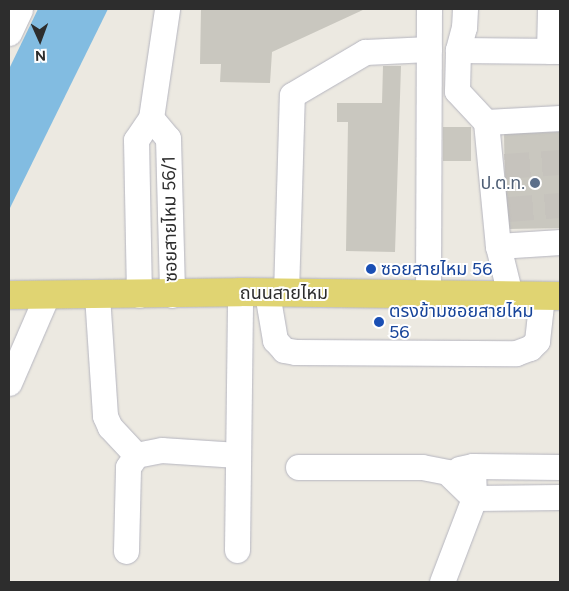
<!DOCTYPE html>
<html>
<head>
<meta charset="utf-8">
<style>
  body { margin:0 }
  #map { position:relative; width:569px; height:591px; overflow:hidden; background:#ece9e1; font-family:Figtree,"Noto Sans Thai",sans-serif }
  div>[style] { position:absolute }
  .water>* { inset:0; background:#82bce1 }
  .building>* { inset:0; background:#c9c7bf; transform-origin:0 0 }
  .minor-tunnel>* { height:25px; margin-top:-12.5px; transform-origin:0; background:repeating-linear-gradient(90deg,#c6c3bd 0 25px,transparent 0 37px) }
  .roads { filter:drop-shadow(0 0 1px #b5b5bf) drop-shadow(0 0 1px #b5b5bf) }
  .minor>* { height:25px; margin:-12.5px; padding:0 12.5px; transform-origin:12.5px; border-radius:12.5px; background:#fff }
  .major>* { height:28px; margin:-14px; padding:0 14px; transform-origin:14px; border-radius:14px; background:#e0d472 }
  .dots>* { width:14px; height:14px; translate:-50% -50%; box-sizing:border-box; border:2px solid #fff; border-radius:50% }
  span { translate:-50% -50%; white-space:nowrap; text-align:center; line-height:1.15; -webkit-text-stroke:4px #fff; paint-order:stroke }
  .service-label { font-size:18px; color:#4e5e75 }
  .right { translate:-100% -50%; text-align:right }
  .street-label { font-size:18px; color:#2d2d2d }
  .transit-label { font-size:18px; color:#164399 }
  .left { translate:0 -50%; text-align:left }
  .frame { position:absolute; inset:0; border:10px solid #2d2d2d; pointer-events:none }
  .north { position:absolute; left:15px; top:15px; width:50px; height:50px; -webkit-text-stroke:4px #fff; paint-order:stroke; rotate:178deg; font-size:14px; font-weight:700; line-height:20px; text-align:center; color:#2d2d2d }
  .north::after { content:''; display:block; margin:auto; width:18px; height:22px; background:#2d2d2d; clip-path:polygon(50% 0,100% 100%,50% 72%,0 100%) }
</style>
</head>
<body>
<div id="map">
  <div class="water">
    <i style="clip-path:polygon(38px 9px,108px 9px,9px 210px,9px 69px)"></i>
  </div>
  <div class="building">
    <i style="clip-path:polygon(201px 9px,365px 9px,272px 52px,270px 83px,220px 82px,221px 64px,200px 64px)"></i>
    <i style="clip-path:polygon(383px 66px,401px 66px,395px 252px,346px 251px,348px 122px,337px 122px,337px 103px,382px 103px)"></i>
    <i style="left:443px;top:127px;width:28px;height:34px"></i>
    <i style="left:559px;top:132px;width:96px;height:55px;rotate:89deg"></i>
  </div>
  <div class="minor-tunnel">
    <i style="left:505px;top:166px;width:55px;rotate:-4.2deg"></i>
    <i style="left:508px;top:209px;width:52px;rotate:-4.4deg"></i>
  </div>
  <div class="roads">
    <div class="minor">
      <i style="left:465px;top:9px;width:18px;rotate:93deg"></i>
      <i style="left:464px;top:27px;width:24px;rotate:105deg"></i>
      <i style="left:458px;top:50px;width:41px;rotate:91.4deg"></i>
      <i style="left:457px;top:91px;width:42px;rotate:46.9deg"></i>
      <i style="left:486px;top:122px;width:125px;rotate:84.5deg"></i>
      <i style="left:498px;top:246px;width:50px;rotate:76.2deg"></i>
      <i style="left:9px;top:33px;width:26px;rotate:-65deg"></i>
      <i style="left:458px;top:50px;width:102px;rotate:0.6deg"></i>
      <i style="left:549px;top:51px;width:42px;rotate:-88.6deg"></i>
      <i style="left:151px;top:118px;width:26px;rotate:50deg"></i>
      <i style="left:168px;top:138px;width:157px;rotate:88.5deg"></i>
      <i style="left:486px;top:122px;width:74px;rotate:-3.1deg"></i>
      <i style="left:498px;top:246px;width:62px;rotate:-3.7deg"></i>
      <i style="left:267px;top:293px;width:48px;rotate:80.3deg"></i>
      <i style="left:275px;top:340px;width:13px;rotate:48deg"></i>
      <i style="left:284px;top:350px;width:11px;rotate:10deg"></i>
      <i style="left:295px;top:352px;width:221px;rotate:0.3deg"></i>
      <i style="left:516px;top:353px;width:15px;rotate:-20deg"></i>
      <i style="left:530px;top:348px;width:10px;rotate:-45deg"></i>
      <i style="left:537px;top:341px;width:45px;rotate:-83.7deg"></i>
      <i style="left:286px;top:293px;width:198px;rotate:-88.3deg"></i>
      <i style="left:292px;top:95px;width:85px;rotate:-30.5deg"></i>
      <i style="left:365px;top:52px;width:64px;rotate:-2.7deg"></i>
      <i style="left:428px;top:294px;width:285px;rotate:-89.8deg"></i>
      <i style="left:97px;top:295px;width:121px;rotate:86.2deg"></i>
      <i style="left:105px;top:416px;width:12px;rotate:66deg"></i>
      <i style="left:110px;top:427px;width:38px;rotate:47deg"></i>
      <i style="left:139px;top:295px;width:155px;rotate:-91.1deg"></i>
      <i style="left:136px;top:140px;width:27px;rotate:-56deg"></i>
      <i style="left:151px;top:118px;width:110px;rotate:-81.6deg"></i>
      <i style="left:9px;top:383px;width:96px;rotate:-66.6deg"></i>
      <i style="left:298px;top:467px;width:124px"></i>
      <i style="left:422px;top:467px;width:25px;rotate:11deg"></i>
      <i style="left:447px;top:472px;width:37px;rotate:44deg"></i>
      <i style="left:474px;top:498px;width:86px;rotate:-0.7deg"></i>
      <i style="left:459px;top:469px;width:14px;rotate:-12deg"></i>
      <i style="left:473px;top:466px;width:87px;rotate:0.7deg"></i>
      <i style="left:237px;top:550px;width:258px;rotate:-89.3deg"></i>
      <i style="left:126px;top:551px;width:84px;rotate:-88.6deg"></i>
      <i style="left:128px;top:467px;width:14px;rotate:-56deg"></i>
      <i style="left:136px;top:455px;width:26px;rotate:-11deg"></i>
      <i style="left:162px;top:450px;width:75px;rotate:3.8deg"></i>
      <i style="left:442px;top:582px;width:90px;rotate:-69.1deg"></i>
      <i style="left:474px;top:498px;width:32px;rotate:-92deg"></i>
    </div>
    <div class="major">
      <i style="left:9px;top:295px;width:231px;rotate:-0.7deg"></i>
      <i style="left:240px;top:292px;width:320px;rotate:0.7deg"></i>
    </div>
  </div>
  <div class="dots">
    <i style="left:535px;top:183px;background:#5c6f8a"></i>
    <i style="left:371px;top:269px;background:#1a4fb4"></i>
    <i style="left:379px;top:322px;background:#1a4fb4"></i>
  </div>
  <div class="service-label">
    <span class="right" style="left:525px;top:183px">ป.ต.ท.</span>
  </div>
  <div class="street-label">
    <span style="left:170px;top:219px;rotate:-91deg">ซอยสายไหม 56/1</span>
    <span style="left:284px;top:293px">ถนนสายไหม</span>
  </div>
  <div class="transit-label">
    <span class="left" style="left:381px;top:269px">ซอยสายไหม 56</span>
    <span class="left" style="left:389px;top:322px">ตรงข้ามซอยสายไหม<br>56</span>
  </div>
  <div class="frame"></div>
  <div class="north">N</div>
</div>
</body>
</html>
